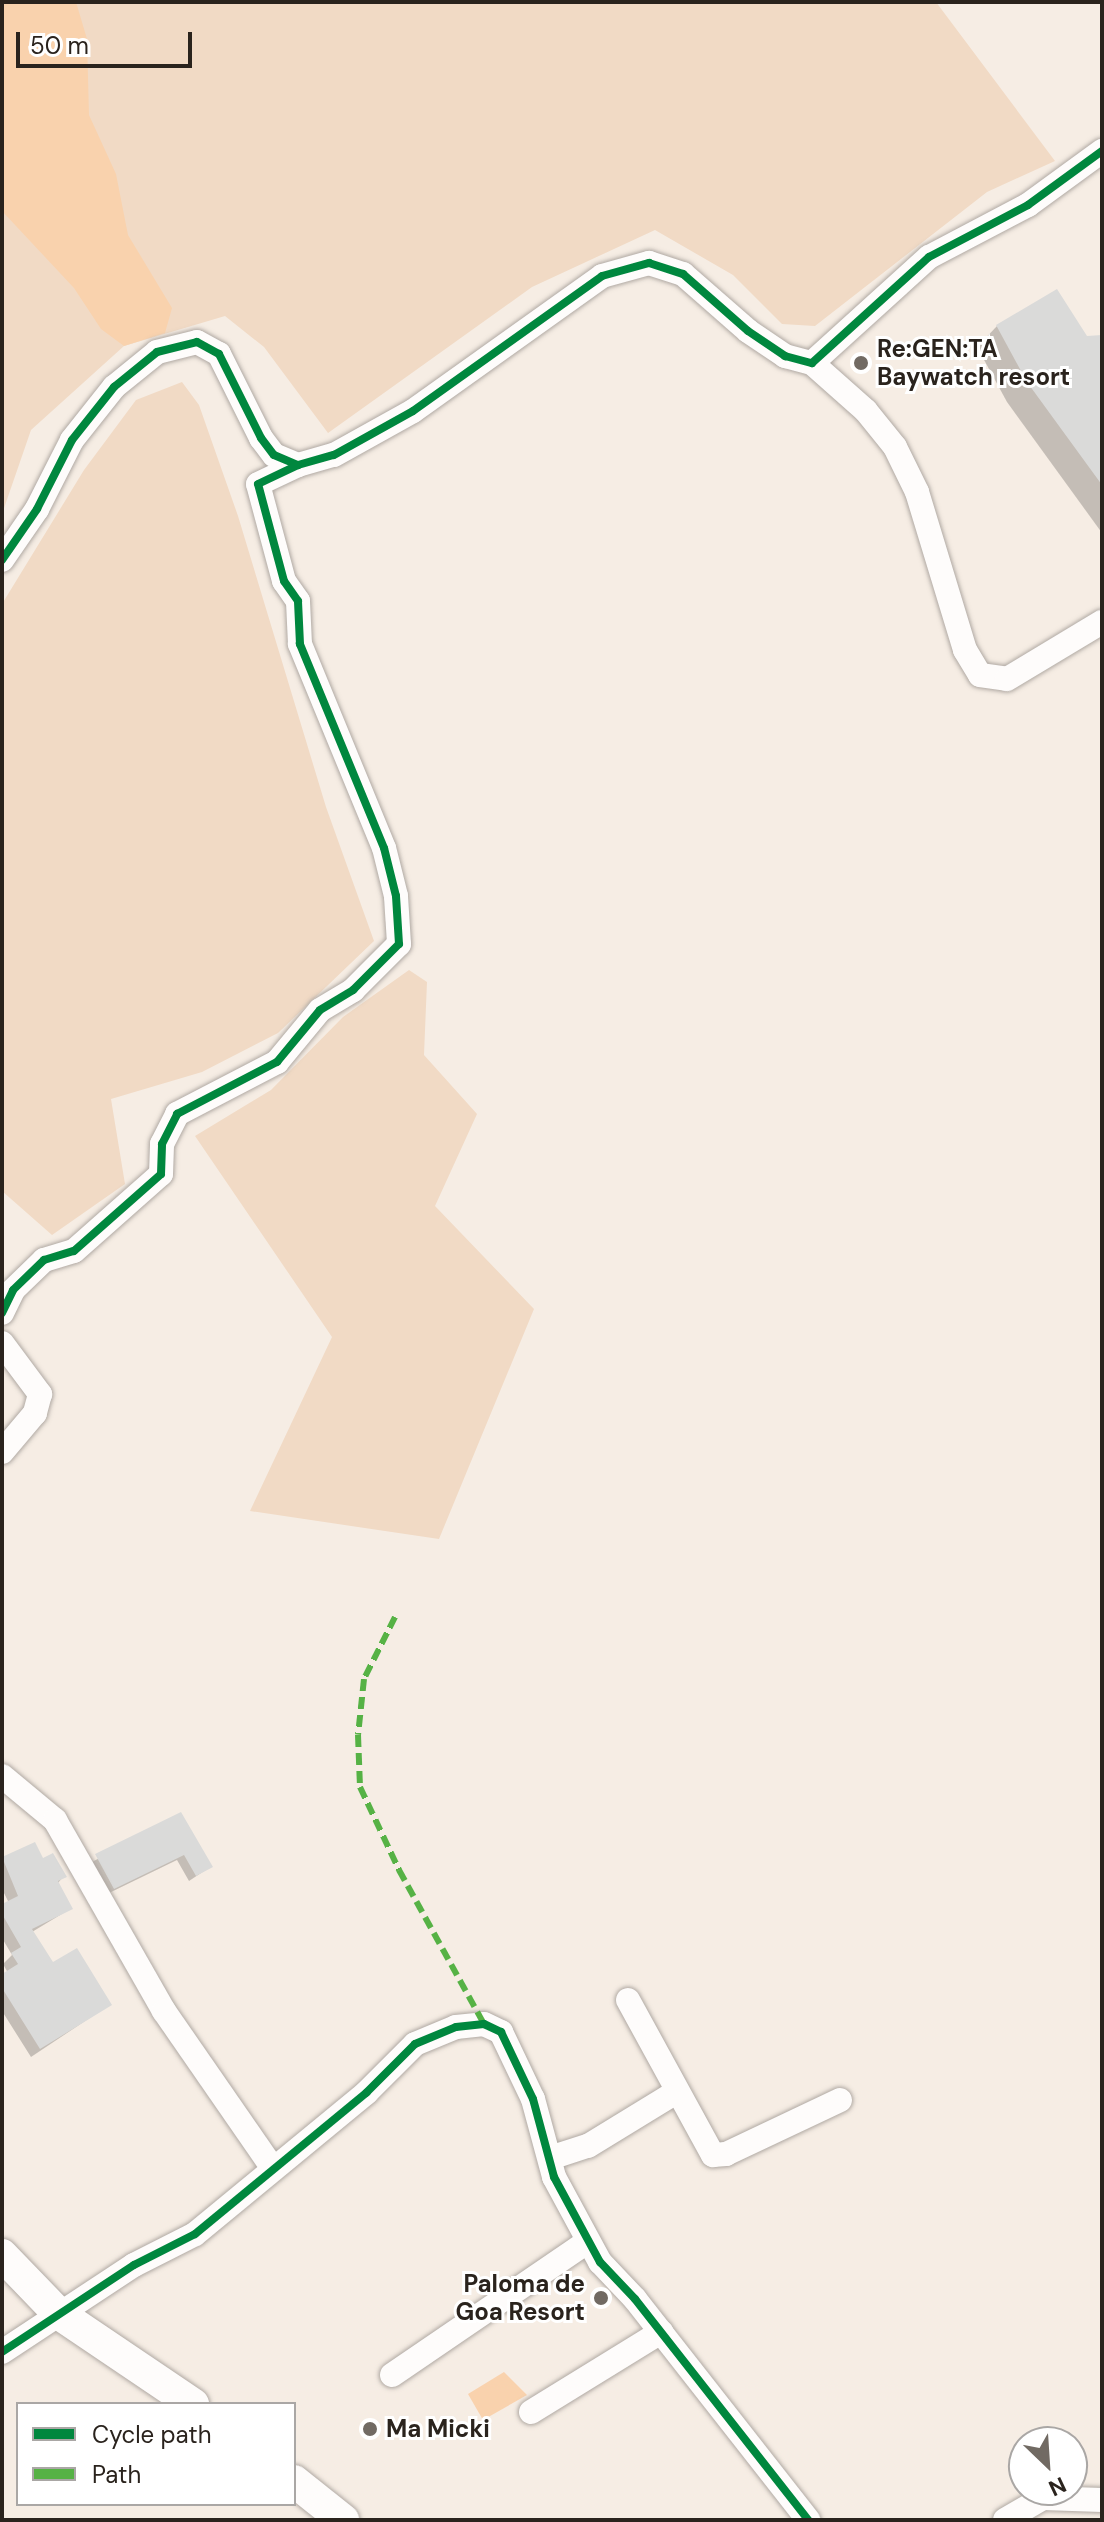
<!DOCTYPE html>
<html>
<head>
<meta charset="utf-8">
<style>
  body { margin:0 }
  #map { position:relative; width:1104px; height:2522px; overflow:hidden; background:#f6ede4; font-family:"DM Sans",sans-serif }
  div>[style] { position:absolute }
  .green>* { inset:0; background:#f1dac5 }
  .water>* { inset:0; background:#f9d2ad }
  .shadow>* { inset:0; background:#0003 }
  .building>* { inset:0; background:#dadad9 }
  .roads { filter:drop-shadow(0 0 2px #b0a9a3) drop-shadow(0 0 2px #b0a9a3) }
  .minor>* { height:24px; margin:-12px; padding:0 12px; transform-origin:12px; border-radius:12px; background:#fefcfb }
  .tertiary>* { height:32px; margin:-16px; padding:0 16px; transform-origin:16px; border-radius:16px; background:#fefcfb }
  .quiet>* { height:6px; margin-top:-3px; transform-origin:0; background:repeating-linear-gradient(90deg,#56b245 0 12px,transparent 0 18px) }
  .cycleway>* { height:8px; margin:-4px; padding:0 4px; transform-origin:4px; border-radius:4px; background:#00873e }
  .dots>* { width:22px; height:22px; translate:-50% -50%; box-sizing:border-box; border:4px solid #fff; border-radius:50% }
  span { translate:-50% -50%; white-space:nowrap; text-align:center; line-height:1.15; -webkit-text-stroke:6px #fff; paint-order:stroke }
  .poi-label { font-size:24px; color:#2a231d; font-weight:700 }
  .left { translate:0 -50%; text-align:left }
  .right { translate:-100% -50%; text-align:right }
  .frame { position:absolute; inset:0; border:4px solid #2a231d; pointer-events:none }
  .legend { position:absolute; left:16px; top:2402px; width:280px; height:104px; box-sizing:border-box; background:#fff; border:2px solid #aaa7a5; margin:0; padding:10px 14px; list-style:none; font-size:24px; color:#2a231d }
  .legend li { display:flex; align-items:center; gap:16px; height:40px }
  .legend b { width:40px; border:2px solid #aaa7a5 }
  .north { position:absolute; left:1008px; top:2426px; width:80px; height:80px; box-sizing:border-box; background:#fff; border:2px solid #aaa7a5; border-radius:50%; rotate:155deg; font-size:22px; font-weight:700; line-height:32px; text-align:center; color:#2a231d }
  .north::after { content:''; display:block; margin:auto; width:28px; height:36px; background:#716a63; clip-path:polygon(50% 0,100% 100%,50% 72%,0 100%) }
  .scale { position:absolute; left:16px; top:32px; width:176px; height:36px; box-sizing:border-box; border:4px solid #2a231d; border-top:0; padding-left:10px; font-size:24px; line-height:28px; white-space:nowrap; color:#2a231d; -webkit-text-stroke:6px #fff; paint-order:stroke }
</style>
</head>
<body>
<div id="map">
  <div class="green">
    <i style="clip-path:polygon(2px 2px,936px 2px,1055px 161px,987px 192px,815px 326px,782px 324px,733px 275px,655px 230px,532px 287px,328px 433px,264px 347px,225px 316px,124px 346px,31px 430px,2px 514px)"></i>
    <i style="clip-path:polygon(182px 382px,199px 405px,238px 516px,326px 807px,374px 941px,278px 1033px,202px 1072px,111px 1099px,125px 1184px,52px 1235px,2px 1191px,2px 604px,84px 470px,136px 400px)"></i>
    <i style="clip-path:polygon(409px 970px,427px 982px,424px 1055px,477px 1114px,435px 1206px,534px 1309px,439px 1539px,250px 1511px,332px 1337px,195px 1136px,271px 1090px,343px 1017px)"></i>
  </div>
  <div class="water">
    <i style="clip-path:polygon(2px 2px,76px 2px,87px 39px,89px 115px,116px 174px,128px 235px,172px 308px,165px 333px,124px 346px,101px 329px,74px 288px,2px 211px)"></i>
    <i style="clip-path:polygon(504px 2372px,527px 2395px,483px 2420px,468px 2394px)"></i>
  </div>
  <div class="shadow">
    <i style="clip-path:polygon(997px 326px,1102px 344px,1102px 533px,1007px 402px,977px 347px)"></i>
    <i style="clip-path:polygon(181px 1815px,210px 1867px,189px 1881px,177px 1860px,107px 1894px,90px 1863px)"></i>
    <i style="clip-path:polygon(34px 1844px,42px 1861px,64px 1876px,57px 1884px,70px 1909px,32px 1932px,53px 1965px,109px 2005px,31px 2057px,2px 2011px,2px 1977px,8px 1973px,3px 1964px,12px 1955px,2px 1938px,2px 1907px,9px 1903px,2px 1889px,2px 1859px)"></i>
  </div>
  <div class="building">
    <i style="clip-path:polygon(1057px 289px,1087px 336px,1102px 335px,1102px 485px,1027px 382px,996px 325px)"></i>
    <i style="clip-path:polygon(181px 1812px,213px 1867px,196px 1876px,184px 1855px,114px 1889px,95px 1854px)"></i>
    <i style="clip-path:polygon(35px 1842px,43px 1858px,53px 1853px,67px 1877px,58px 1881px,73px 1909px,32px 1929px,53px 1962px,77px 1948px,112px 2005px,40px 2049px,2px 1988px,2px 1974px,18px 1964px,11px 1953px,21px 1947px,2px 1914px,2px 1904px,18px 1896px,2px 1857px)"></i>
  </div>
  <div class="roads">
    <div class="minor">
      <i style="left:812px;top:363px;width:72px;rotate:41.6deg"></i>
      <i style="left:866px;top:411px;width:46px;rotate:51.1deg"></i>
      <i style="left:895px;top:447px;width:50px;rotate:63.9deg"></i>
      <i style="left:917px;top:492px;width:165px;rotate:73.1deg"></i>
      <i style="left:965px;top:650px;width:29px;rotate:59deg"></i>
      <i style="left:980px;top:675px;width:27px;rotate:8deg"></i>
      <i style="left:1007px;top:679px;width:111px;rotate:-31deg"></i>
      <i style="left:2px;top:560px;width:62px;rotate:-55.5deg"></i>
      <i style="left:37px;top:509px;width:77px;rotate:-63.1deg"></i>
      <i style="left:72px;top:440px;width:68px;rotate:-51.6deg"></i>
      <i style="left:114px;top:387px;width:55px;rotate:-39.1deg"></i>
      <i style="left:157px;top:352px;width:41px;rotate:-14deg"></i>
      <i style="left:197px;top:342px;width:25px;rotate:29deg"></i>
      <i style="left:219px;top:354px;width:94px;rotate:63.4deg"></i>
      <i style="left:261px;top:438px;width:21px;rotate:53deg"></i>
      <i style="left:274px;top:455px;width:26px;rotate:23deg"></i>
      <i style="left:298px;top:465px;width:37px;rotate:-16deg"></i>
      <i style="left:334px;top:455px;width:90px;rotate:-29.1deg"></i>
      <i style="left:413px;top:411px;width:232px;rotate:-35.5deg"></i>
      <i style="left:602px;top:276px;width:49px;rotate:-15.5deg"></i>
      <i style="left:649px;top:263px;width:36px;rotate:18deg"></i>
      <i style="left:683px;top:274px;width:86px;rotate:41.2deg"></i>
      <i style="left:748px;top:331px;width:45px;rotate:34deg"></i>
      <i style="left:785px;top:356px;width:28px;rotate:15deg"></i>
      <i style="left:812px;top:363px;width:158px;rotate:-42.2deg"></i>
      <i style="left:929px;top:257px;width:112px;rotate:-27.7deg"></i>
      <i style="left:1028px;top:205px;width:92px;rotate:-36.1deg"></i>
      <i style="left:2px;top:1313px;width:25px;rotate:-64deg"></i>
      <i style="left:13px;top:1290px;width:43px;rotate:-44.1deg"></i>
      <i style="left:44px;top:1260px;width:31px;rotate:-17deg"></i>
      <i style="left:74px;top:1251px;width:116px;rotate:-41.5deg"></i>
      <i style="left:161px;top:1174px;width:30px;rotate:-88deg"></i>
      <i style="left:162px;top:1144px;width:34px;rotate:-63deg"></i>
      <i style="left:177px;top:1114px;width:113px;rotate:-27.5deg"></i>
      <i style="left:277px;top:1062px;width:67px;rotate:-50.4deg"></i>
      <i style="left:320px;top:1010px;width:39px;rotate:-31deg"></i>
      <i style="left:353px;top:990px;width:65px;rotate:-45deg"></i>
      <i style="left:399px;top:944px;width:48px;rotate:-93.6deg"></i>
      <i style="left:396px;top:896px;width:49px;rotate:-104deg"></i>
      <i style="left:384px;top:848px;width:221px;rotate:-112.4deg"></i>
      <i style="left:300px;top:644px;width:43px;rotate:-92.7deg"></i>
      <i style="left:298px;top:601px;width:24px;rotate:-125deg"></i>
      <i style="left:284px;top:581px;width:100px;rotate:-105deg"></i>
      <i style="left:258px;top:484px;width:44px;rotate:-25.4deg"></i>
      <i style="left:2px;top:1343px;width:64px;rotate:53.3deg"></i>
      <i style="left:40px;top:1394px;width:20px;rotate:105deg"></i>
      <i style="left:35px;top:1413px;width:51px;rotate:130.2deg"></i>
      <i style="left:2px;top:1776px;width:69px;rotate:39.7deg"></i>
      <i style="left:55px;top:1820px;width:220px;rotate:60.3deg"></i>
      <i style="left:164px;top:2011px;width:190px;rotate:55.3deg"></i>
      <i style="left:628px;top:2000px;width:177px;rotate:61.3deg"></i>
      <i style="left:713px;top:2155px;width:13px;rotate:-4deg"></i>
      <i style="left:726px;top:2154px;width:126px;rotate:-25.3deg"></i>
      <i style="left:550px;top:2158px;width:40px;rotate:-18deg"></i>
      <i style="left:588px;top:2146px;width:103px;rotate:-31.5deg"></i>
      <i style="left:2px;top:2352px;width:158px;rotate:-33.4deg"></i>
      <i style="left:134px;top:2265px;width:68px;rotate:-26.9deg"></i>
      <i style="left:195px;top:2234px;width:222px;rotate:-39.5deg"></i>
      <i style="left:366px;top:2093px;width:69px;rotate:-45deg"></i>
      <i style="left:415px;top:2044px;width:44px;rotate:-22.5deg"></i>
      <i style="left:456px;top:2027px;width:28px;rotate:-6deg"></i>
      <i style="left:484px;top:2024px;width:19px;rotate:25deg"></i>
      <i style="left:501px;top:2032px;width:74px;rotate:64.5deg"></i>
      <i style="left:533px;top:2099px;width:81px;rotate:74.9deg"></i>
      <i style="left:554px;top:2177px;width:97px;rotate:61.6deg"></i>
      <i style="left:600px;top:2262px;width:51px;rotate:46.6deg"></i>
      <i style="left:635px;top:2299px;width:281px;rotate:51.9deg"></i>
      <i style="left:392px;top:2375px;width:236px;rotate:-34.3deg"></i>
      <i style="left:531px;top:2412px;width:153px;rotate:-31.6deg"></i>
      <i style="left:1005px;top:2520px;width:44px;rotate:-30.1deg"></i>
      <i style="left:1043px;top:2498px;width:59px;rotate:1.9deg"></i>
    </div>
    <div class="tertiary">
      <i style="left:2px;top:2255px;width:81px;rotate:46deg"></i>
      <i style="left:58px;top:2313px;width:163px;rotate:34deg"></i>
      <i style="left:294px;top:2481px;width:63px;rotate:38.5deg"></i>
    </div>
  </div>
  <div class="quiet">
    <i style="left:395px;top:1617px;width:69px;rotate:116.6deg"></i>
    <i style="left:364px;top:1679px;width:56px;rotate:96.1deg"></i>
    <i style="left:358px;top:1735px;width:52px;rotate:87.8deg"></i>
    <i style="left:360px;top:1787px;width:92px;rotate:64.8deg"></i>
    <i style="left:399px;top:1870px;width:176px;rotate:61.1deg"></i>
  </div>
  <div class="cycleway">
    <i style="left:2px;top:560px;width:62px;rotate:-55.5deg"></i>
    <i style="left:37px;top:509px;width:77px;rotate:-63.1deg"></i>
    <i style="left:72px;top:440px;width:68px;rotate:-51.6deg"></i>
    <i style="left:114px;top:387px;width:55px;rotate:-39.1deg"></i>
    <i style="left:157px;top:352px;width:41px;rotate:-14deg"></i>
    <i style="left:197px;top:342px;width:25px;rotate:29deg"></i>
    <i style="left:219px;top:354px;width:94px;rotate:63.4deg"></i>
    <i style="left:261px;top:438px;width:21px;rotate:53deg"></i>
    <i style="left:274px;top:455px;width:26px;rotate:23deg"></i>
    <i style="left:298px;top:465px;width:37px;rotate:-16deg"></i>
    <i style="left:334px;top:455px;width:90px;rotate:-29.1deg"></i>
    <i style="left:413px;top:411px;width:232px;rotate:-35.5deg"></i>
    <i style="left:602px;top:276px;width:49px;rotate:-15.5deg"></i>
    <i style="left:649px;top:263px;width:36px;rotate:18deg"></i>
    <i style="left:683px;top:274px;width:86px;rotate:41.2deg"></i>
    <i style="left:748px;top:331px;width:45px;rotate:34deg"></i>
    <i style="left:785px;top:356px;width:28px;rotate:15deg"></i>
    <i style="left:812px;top:363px;width:158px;rotate:-42.2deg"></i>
    <i style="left:929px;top:257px;width:112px;rotate:-27.7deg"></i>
    <i style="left:1028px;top:205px;width:92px;rotate:-36.1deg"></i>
    <i style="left:2px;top:1313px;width:25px;rotate:-64deg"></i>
    <i style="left:13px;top:1290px;width:43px;rotate:-44.1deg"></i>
    <i style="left:44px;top:1260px;width:31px;rotate:-17deg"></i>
    <i style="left:74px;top:1251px;width:116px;rotate:-41.5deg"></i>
    <i style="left:161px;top:1174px;width:30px;rotate:-88deg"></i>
    <i style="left:162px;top:1144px;width:34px;rotate:-63deg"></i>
    <i style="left:177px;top:1114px;width:113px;rotate:-27.5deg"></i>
    <i style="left:277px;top:1062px;width:67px;rotate:-50.4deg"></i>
    <i style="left:320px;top:1010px;width:39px;rotate:-31deg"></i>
    <i style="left:353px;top:990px;width:65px;rotate:-45deg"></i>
    <i style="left:399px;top:944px;width:48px;rotate:-93.6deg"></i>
    <i style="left:396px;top:896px;width:49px;rotate:-104deg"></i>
    <i style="left:384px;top:848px;width:221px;rotate:-112.4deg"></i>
    <i style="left:300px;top:644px;width:43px;rotate:-92.7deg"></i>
    <i style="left:298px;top:601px;width:24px;rotate:-125deg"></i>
    <i style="left:284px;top:581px;width:100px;rotate:-105deg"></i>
    <i style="left:258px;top:484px;width:44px;rotate:-25.4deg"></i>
    <i style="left:2px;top:2352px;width:158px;rotate:-33.4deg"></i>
    <i style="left:134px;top:2265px;width:68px;rotate:-26.9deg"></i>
    <i style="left:195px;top:2234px;width:222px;rotate:-39.5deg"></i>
    <i style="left:366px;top:2093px;width:69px;rotate:-45deg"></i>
    <i style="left:415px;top:2044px;width:44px;rotate:-22.5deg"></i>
    <i style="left:456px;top:2027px;width:28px;rotate:-6deg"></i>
    <i style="left:484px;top:2024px;width:19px;rotate:25deg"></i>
    <i style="left:501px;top:2032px;width:74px;rotate:64.5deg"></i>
    <i style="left:533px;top:2099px;width:81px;rotate:74.9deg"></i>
    <i style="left:554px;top:2177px;width:97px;rotate:61.6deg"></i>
    <i style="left:600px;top:2262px;width:51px;rotate:46.6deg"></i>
    <i style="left:635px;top:2299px;width:281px;rotate:51.9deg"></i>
  </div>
  <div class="dots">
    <i style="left:861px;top:363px;background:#716a63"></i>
    <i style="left:601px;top:2298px;background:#716a63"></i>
    <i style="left:370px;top:2429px;background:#716a63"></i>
  </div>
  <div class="poi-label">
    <span class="left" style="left:877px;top:363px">Re:GEN:TA<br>Baywatch resort</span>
    <span class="right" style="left:585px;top:2298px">Paloma de<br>Goa Resort</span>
    <span class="left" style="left:386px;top:2429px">Ma Micki</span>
  </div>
  <div class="frame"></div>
  <ul class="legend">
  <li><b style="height:10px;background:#00873e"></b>Cycle path</li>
  <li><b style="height:10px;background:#56b245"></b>Path</li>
  </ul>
  <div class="north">N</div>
  <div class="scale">50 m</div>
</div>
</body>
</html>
